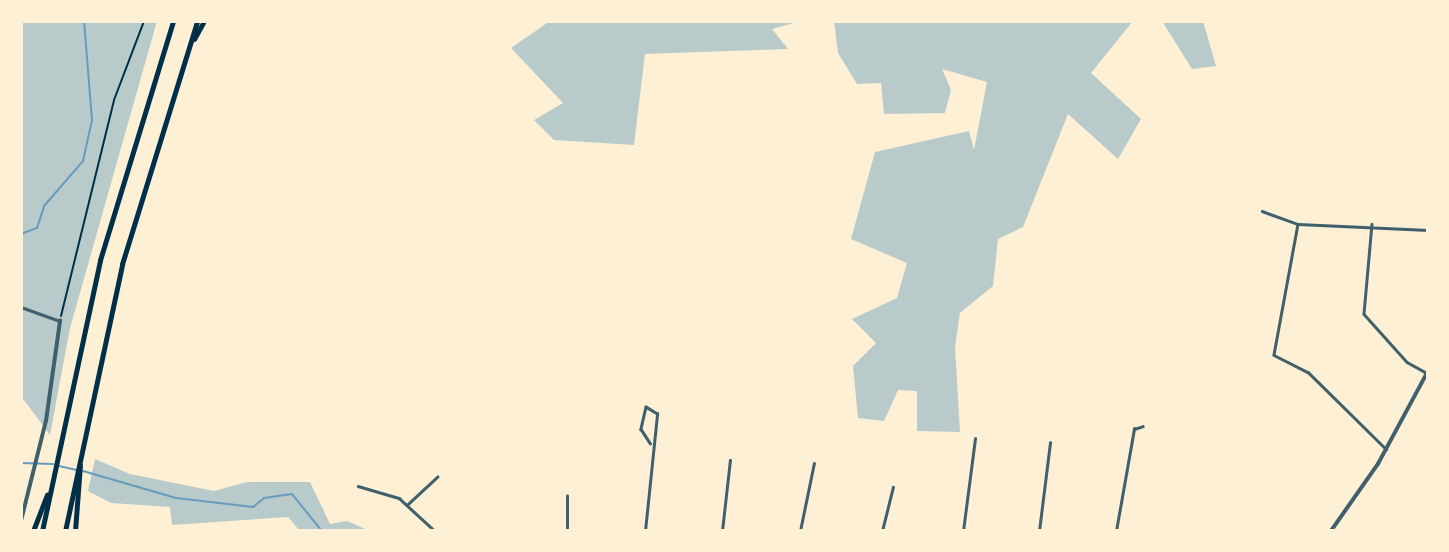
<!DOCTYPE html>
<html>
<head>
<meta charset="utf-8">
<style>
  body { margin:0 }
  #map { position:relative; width:1449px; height:552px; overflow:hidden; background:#fdf0d5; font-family:Karla,sans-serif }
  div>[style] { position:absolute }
  .green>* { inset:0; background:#b9caca }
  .stream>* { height:2px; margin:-1px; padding:0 1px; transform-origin:1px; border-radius:1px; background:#669bbc }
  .path>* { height:2px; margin:-1px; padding:0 1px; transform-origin:1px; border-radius:1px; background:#003049 }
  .minor>* { height:2.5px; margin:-1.25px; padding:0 1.25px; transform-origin:1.25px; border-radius:1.25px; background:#3f606c }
  .tertiary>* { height:3.5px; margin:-1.75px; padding:0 1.75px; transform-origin:1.75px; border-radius:1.75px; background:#3f606c }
  .motorway>* { height:5px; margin:-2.5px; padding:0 2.5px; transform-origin:2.5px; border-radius:2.5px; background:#003049 }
  span { translate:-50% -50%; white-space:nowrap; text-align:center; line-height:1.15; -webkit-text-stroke:7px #fdf0d5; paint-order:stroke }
  .frame { position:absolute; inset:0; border:23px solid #fdf0d5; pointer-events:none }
</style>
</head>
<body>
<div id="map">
  <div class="green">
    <i style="clip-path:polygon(21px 21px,157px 21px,70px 328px,50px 435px,21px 396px)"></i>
    <i style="clip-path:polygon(550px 21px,801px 21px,772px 29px,788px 49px,645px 54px,634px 145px,554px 140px,534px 120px,563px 103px,511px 48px)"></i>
    <i style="clip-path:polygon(834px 21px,1133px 21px,1091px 73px,1141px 119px,1118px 159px,1068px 114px,1023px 227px,998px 239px,993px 286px,960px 313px,955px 347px,960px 432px,917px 431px,917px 391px,898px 390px,884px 421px,858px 418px,853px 366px,876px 343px,852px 319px,897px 298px,907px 263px,851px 239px,875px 152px,969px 131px,974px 150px,987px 82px,942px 69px,951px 90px,945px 113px,884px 114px,881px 83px,857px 84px,838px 53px)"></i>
    <i style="clip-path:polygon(1162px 21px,1203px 21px,1216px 66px,1192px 69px)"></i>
    <i style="clip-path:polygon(95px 459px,130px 474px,214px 491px,247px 482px,310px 482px,330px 524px,347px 521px,370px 531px,300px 531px,288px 517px,172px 525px,170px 507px,111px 503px,88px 491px)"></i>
  </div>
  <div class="stream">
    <i style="left:21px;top:234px;width:17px;rotate:-21deg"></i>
    <i style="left:37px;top:228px;width:23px;rotate:-72deg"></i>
    <i style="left:44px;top:206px;width:60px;rotate:-49.1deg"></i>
    <i style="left:83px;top:161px;width:42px;rotate:-77.6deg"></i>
    <i style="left:92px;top:120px;width:99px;rotate:-94.6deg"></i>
    <i style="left:21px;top:463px;width:32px;rotate:2deg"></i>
    <i style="left:59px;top:466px;width:18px;rotate:13deg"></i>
    <i style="left:83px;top:471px;width:97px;rotate:16.2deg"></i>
    <i style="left:176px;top:498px;width:78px;rotate:6.7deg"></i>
    <i style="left:253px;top:507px;width:14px;rotate:-39deg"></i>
    <i style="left:264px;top:498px;width:28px;rotate:-8deg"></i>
    <i style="left:292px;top:494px;width:48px;rotate:51deg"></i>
  </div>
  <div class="path">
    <i style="left:61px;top:316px;width:222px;rotate:-76.2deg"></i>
    <i style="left:114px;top:100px;width:85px;rotate:-69.2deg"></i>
  </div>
  <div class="minor">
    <i style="left:1262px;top:211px;width:38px;rotate:20deg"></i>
    <i style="left:1298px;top:224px;width:130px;rotate:2.6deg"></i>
    <i style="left:1298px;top:224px;width:133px;rotate:100.4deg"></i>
    <i style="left:1274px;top:355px;width:38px;rotate:27deg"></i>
    <i style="left:1308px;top:372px;width:110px;rotate:44.6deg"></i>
    <i style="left:1372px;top:224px;width:90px;rotate:95.1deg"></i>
    <i style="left:1364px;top:314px;width:64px;rotate:48.1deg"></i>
    <i style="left:1407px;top:362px;width:23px;rotate:29deg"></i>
    <i style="left:21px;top:307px;width:41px;rotate:19.7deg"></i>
    <i style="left:358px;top:486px;width:43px;rotate:16.3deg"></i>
    <i style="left:399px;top:498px;width:49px;rotate:42.5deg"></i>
    <i style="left:408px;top:504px;width:40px;rotate:-43deg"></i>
    <i style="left:567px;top:531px;width:35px;rotate:-90deg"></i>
    <i style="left:645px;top:531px;width:118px;rotate:-84.1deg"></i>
    <i style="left:657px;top:414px;width:13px;rotate:-148deg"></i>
    <i style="left:646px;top:407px;width:23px;rotate:103deg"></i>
    <i style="left:641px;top:429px;width:17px;rotate:57deg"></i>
    <i style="left:722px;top:531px;width:71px;rotate:-83.6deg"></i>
    <i style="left:800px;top:531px;width:69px;rotate:-78.4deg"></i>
    <i style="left:882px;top:531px;width:45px;rotate:-76deg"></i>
    <i style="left:963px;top:531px;width:93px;rotate:-82.6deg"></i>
    <i style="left:1039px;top:531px;width:89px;rotate:-82.9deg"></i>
    <i style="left:1116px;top:531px;width:104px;rotate:-80deg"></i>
    <i style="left:1134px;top:429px;width:9px;rotate:-18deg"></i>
  </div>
  <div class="tertiary">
    <i style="left:21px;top:521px;width:103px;rotate:-76deg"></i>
    <i style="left:46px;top:421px;width:101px;rotate:-82deg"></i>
    <i style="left:1331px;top:531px;width:82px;rotate:-55deg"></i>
    <i style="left:1378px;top:464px;width:106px;rotate:-61.7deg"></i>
  </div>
  <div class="motorway">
    <i style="left:194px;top:39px;width:21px;rotate:-61deg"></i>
    <i style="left:33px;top:531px;width:39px;rotate:-69deg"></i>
    <i style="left:42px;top:531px;width:277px;rotate:-77.9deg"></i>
    <i style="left:100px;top:260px;width:250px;rotate:-73deg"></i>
    <i style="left:65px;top:531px;width:273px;rotate:-77.9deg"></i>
    <i style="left:122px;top:264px;width:254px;rotate:-72.8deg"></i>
    <i style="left:75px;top:531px;width:66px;rotate:-85.7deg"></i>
  </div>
  <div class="frame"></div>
</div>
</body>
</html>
